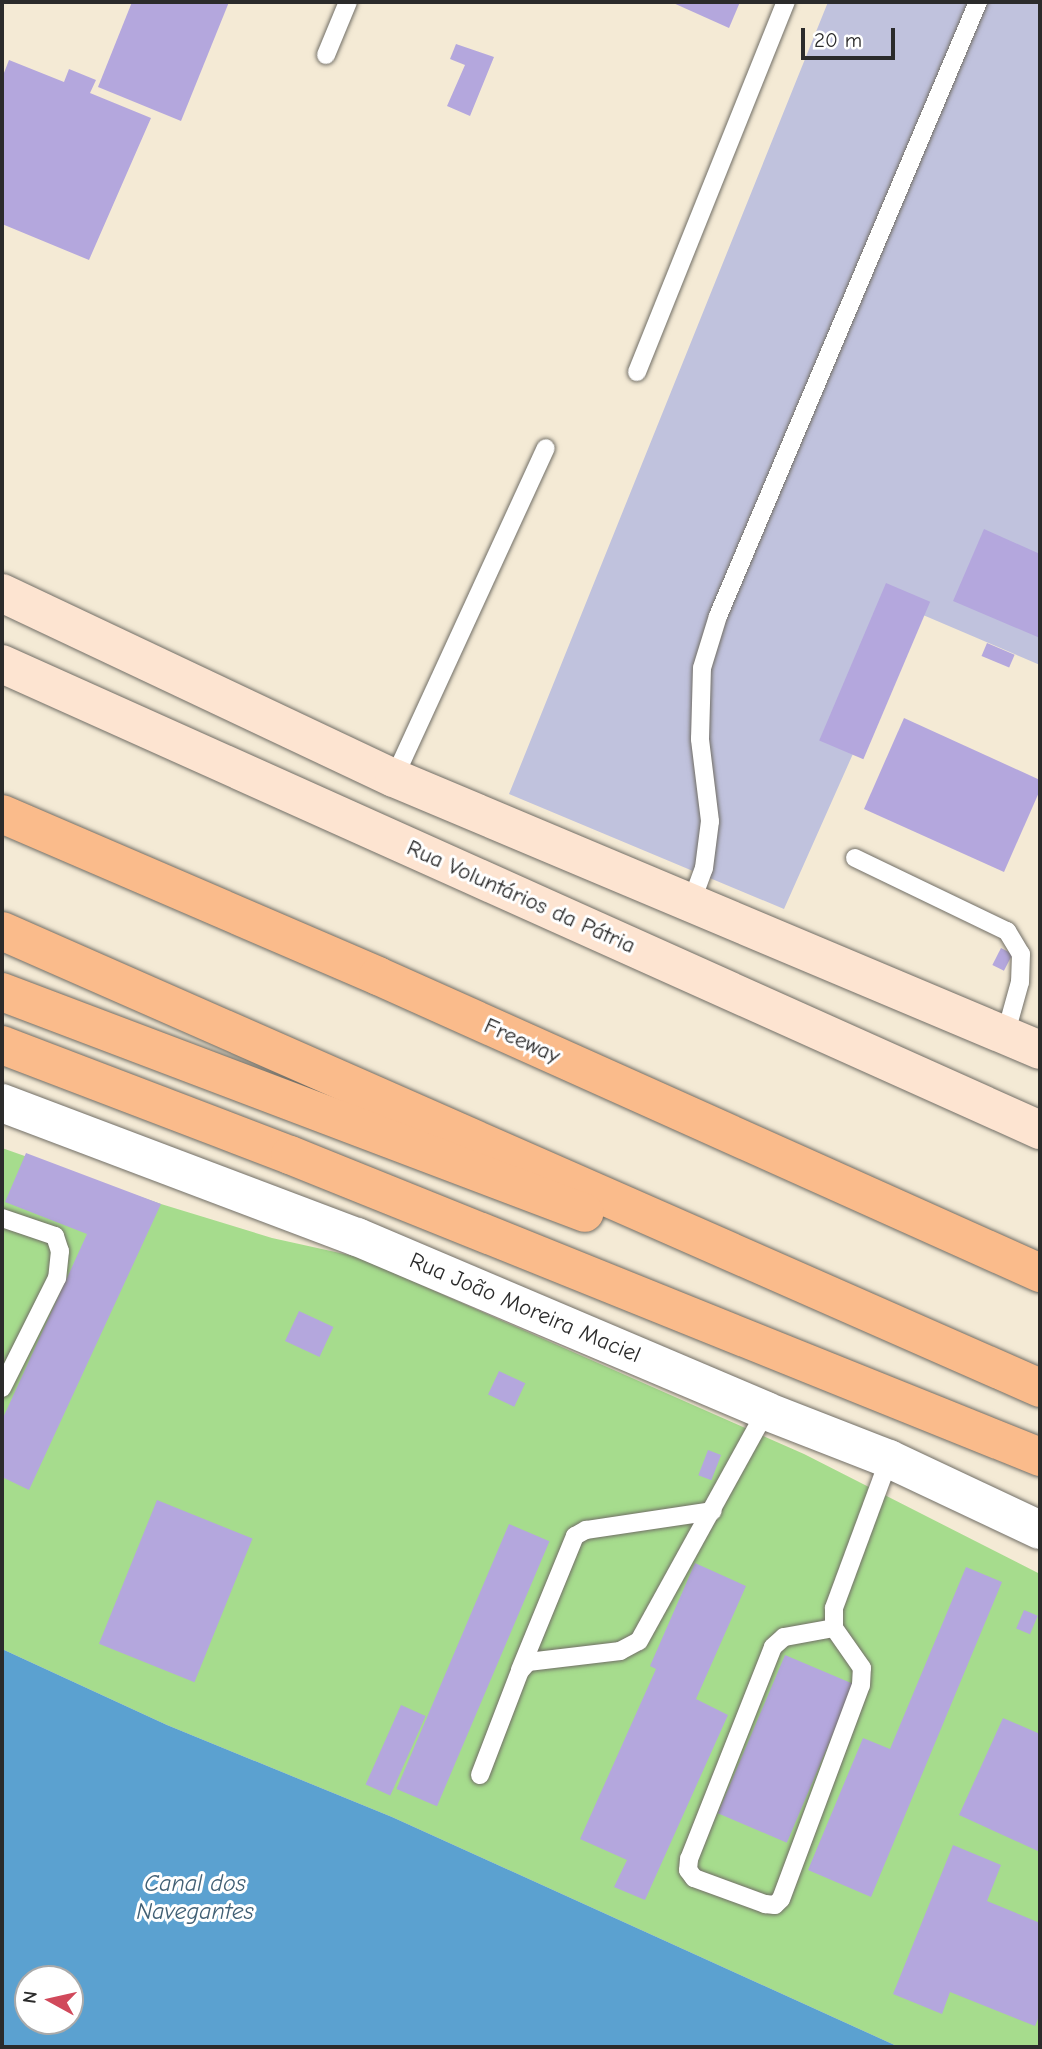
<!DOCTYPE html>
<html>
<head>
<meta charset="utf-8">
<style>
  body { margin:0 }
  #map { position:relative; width:1042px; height:2049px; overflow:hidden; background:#f4ead5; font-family:"Comic Neue",sans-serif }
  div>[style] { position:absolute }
  .industrial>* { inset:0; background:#c0c2dd }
  .green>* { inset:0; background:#a6dc8d }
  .water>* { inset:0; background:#5ba1d0 }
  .building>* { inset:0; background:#b4a7dd; transform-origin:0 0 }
  .roads { filter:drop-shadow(0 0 2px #716e66) drop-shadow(0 0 2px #716e66) }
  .service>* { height:18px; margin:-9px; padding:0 9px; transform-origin:9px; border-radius:9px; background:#fff }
  .tertiary>* { height:38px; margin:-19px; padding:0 19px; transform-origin:19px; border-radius:19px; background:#fff }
  .secondary>* { height:38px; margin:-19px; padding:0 19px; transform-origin:19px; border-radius:19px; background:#fde4d1 }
  .motorway>* { height:38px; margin:-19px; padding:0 19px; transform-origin:19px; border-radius:19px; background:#fabb8b }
  span { translate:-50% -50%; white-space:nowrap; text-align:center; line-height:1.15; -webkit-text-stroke:6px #fff; paint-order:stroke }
  .street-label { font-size:23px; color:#2b2b2b }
  .water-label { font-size:24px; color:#416075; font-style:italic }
  .frame { position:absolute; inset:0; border:4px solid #2b2b2b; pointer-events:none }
  .north { position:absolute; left:14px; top:1965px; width:70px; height:70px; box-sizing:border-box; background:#fff; border:2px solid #aaa; border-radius:50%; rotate:278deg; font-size:19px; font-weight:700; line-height:28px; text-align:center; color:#2b2b2b }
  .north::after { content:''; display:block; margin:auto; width:24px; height:32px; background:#d1495b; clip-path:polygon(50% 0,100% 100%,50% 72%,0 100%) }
  .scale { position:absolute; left:801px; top:28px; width:94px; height:32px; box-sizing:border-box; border:4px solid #2b2b2b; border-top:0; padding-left:9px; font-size:21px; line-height:24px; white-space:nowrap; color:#2b2b2b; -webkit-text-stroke:5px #fff; paint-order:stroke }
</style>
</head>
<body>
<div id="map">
  <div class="industrial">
    <i style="clip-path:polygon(828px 2px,1040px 2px,1040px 665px,916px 612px,784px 909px,509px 794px)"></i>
  </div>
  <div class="green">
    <i style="clip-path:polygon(2px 1148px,161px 1204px,272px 1238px,358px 1257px,804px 1454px,1040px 1574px,1040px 2047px,899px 2047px,392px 1817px,167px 1725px,2px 1649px)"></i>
  </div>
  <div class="water">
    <i style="clip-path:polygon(evenodd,2px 1649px,167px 1725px,392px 1817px,899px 2047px,2px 2047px,2px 1649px,28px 1979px,70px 1979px,70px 2021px,28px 2021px,28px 1979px)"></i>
  </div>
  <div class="building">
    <i style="clip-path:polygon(132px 2px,229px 2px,181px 121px,98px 87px)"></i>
    <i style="clip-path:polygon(671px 2px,740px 2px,729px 28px)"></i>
    <i style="clip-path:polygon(456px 44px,494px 57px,470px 116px,447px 106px,465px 65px,450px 59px)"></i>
    <i style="clip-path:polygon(9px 60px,64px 82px,69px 69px,96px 80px,90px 93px,151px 118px,89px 260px,2px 224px,2px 78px)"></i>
    <i style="clip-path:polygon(984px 529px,1040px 554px,1040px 638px,953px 601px)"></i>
    <i style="left:886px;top:583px;width:48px;height:171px;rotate:23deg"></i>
    <i style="left:987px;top:643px;width:30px;height:14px;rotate:23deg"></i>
    <i style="clip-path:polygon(904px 718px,1040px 780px,1040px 790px,1004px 872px,864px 809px)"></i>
    <i style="left:1001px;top:948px;width:13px;height:19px;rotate:27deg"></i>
    <i style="clip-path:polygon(26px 1153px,161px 1204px,29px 1490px,2px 1477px,2px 1420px,87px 1234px,5px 1202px)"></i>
    <i style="left:299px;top:1311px;width:38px;height:33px;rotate:25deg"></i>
    <i style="left:499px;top:1371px;width:29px;height:26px;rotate:25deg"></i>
    <i style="left:708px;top:1450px;width:14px;height:27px;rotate:21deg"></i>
    <i style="left:157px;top:1500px;width:103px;height:155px;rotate:22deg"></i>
    <i style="left:509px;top:1524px;width:44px;height:288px;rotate:23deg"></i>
    <i style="clip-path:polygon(695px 1563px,746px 1586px,696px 1699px,728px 1715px,645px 1900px,614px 1887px,627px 1860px,580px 1839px,656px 1669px,650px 1666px)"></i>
    <i style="clip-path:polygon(966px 1567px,1002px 1582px,871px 1897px,808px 1870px,863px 1738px,890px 1749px)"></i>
    <i style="left:1024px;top:1610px;width:15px;height:20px;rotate:23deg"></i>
    <i style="left:785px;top:1655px;width:75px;height:172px;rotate:23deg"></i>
    <i style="left:401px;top:1705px;width:27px;height:87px;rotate:24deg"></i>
    <i style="clip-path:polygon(1003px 1718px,1040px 1734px,1040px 1852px,959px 1815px)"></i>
    <i style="clip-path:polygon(953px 1845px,1001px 1865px,987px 1901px,1040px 1923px,1040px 2014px,1035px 2026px,950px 1992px,942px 2014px,893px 1994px)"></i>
  </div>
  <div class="roads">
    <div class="service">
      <i style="left:326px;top:55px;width:57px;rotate:-67.5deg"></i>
      <i style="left:637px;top:372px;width:399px;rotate:-68.1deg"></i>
      <i style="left:394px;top:778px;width:363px;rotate:-65.3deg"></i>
      <i style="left:855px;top:858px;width:169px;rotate:25.7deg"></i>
      <i style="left:1007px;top:931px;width:27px;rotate:59deg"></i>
      <i style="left:1021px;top:954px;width:28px;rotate:92deg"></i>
      <i style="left:1020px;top:982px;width:56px;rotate:105.5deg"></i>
      <i style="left:690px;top:906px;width:40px;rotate:-69.8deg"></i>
      <i style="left:704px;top:868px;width:47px;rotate:-82.7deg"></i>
      <i style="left:710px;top:821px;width:83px;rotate:-97deg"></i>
      <i style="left:700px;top:739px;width:71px;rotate:-88.4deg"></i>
      <i style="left:702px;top:668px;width:54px;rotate:-72.9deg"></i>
      <i style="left:718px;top:616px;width:667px;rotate:-67.05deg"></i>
      <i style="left:2px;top:1218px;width:56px;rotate:18.8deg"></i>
      <i style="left:55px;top:1236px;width:16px;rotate:72deg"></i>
      <i style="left:60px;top:1251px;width:27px;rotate:96deg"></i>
      <i style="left:57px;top:1278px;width:123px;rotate:116.6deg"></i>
      <i style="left:834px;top:1628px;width:51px;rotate:169.8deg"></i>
      <i style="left:784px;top:1637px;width:15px;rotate:138deg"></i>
      <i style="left:773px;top:1647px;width:228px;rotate:111.6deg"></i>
      <i style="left:689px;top:1859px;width:11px;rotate:95deg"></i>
      <i style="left:688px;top:1870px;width:10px;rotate:53deg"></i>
      <i style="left:694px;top:1878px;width:76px;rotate:20.1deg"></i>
      <i style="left:765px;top:1904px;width:10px;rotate:6deg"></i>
      <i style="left:775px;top:1905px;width:8px;rotate:-45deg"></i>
      <i style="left:781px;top:1899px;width:228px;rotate:-69.5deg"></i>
      <i style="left:861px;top:1685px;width:17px;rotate:-87deg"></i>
      <i style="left:862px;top:1668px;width:49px;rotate:-125deg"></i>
      <i style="left:834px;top:1628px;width:20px;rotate:-90deg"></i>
      <i style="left:834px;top:1608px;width:159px;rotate:-69.7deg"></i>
      <i style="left:520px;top:1670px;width:145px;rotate:-67.7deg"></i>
      <i style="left:575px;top:1536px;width:13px;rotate:-29deg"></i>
      <i style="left:586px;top:1530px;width:128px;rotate:-8.5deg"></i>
      <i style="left:480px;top:1775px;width:111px;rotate:-69deg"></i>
      <i style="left:520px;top:1671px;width:12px;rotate:-48deg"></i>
      <i style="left:528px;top:1662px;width:93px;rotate:-6.8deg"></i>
      <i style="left:620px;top:1651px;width:21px;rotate:-28deg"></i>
      <i style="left:639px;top:1641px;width:263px;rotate:-61.1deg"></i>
    </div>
    <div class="tertiary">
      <i style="left:2px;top:1103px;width:379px;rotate:20.7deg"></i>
      <i style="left:357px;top:1237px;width:444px;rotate:23deg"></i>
      <i style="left:766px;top:1411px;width:132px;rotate:21.3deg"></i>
      <i style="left:889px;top:1459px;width:167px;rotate:25.2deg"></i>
    </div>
    <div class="secondary">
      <i style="left:2px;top:593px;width:433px;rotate:25.3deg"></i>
      <i style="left:394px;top:778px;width:701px;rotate:22.83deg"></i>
      <i style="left:2px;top:664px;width:1138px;rotate:24.18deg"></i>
    </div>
    <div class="motorway">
      <i style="left:2px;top:814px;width:409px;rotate:23.3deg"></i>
      <i style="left:378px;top:976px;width:726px;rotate:24.16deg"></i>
      <i style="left:2px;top:931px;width:1134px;rotate:23.76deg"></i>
      <i style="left:2px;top:992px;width:623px;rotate:20.76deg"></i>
      <i style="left:2px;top:1045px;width:308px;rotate:20.9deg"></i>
      <i style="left:290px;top:1155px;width:809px;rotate:21.93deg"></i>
    </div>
  </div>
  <div class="street-label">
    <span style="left:521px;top:897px;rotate:24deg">Rua Voluntários da Pátria</span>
    <span style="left:522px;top:1041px;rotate:24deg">Freeway</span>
    <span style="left:525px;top:1308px;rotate:23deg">Rua João Moreira Maciel</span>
  </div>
  <div class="water-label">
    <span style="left:195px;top:1898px">Canal dos<br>Navegantes</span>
  </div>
  <div class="frame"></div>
  <div class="north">N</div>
  <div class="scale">20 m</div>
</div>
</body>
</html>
